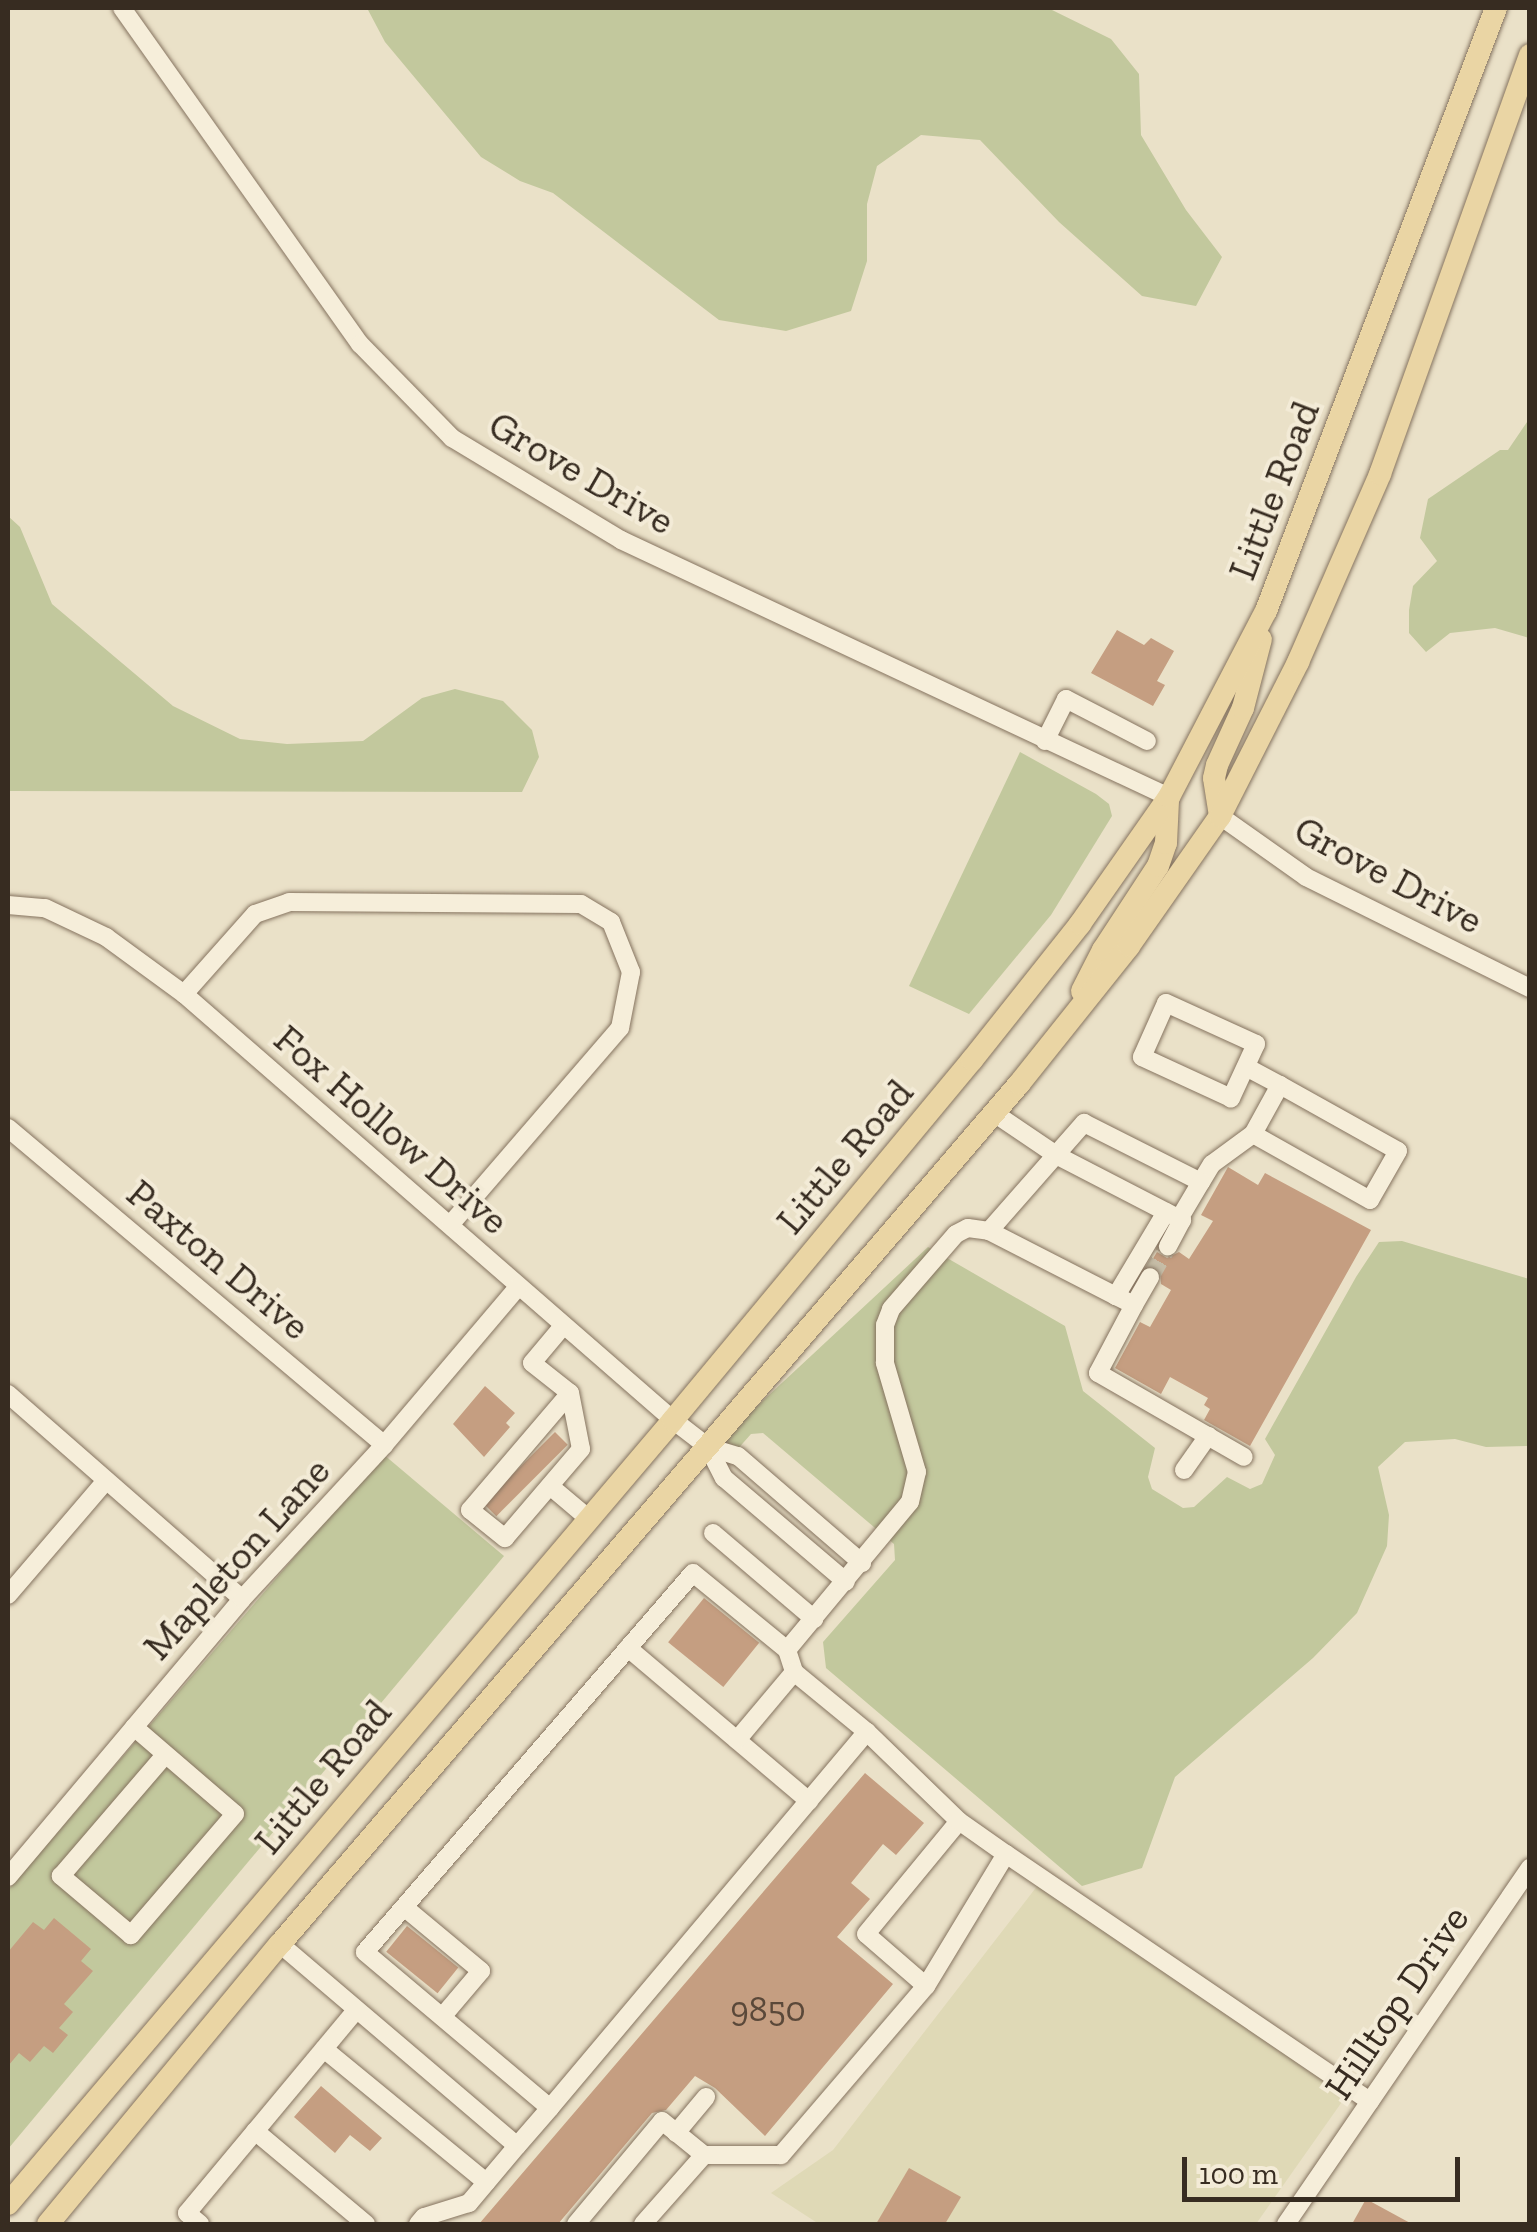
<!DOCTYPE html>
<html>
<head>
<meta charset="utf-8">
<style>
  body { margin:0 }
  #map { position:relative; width:1537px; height:2232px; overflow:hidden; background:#eae1c8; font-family:"Zilla Slab",serif }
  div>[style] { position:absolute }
  .farmland>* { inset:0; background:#dfd9b6 }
  .green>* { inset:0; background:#c2c89d }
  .building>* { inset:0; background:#c59e81; transform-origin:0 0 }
  .minor-tunnel>* { height:18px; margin-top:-9px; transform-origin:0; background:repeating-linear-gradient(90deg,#c6bda7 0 18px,transparent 0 27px) }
  .roads { filter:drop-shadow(0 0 2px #85735f) drop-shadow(0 0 2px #85735f) }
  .minor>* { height:18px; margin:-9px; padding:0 9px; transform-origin:9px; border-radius:9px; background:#f6eeda }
  .major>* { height:22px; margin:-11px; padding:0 11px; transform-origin:11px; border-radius:11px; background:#ead5a4 }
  span { translate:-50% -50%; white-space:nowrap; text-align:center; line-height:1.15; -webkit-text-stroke:8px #f3ebd7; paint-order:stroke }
  .number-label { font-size:35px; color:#5a4839 }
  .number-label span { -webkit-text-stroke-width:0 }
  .street-label { font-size:40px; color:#372c21 }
  .frame { position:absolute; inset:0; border:10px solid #372c21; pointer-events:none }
  .scale { position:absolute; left:1182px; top:2157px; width:278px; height:45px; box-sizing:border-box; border:5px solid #372c21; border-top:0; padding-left:12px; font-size:30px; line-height:35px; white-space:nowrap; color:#372c21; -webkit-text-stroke:8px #f3ebd7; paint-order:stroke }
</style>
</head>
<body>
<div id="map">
  <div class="farmland">
    <i style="clip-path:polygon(1048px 1872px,1351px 2089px,1256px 2224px,819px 2224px,771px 2193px,833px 2150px)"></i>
  </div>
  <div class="green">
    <i style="clip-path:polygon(367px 8px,1048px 8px,1111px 39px,1139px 74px,1141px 135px,1186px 210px,1222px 257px,1196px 306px,1142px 296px,1059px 222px,980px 140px,921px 135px,877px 166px,867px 204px,867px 261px,851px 311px,786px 331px,719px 320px,553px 193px,520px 181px,481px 157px,385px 42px)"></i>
    <i style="clip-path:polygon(1529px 419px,1529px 638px,1495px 628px,1450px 633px,1426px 652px,1409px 633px,1409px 610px,1413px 586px,1437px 561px,1420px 538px,1428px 499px,1500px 450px,1508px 450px)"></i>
    <i style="clip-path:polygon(8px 516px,20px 527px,52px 604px,173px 706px,240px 739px,287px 744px,363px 741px,422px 698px,455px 689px,503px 701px,532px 730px,539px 757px,522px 792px,8px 791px)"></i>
    <i style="clip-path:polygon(1020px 752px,1096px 794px,1109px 804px,1112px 816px,1051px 915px,969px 1014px,909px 986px)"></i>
    <i style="clip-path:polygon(1402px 1241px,1529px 1279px,1529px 1446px,1486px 1447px,1455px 1439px,1405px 1442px,1378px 1467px,1389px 1515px,1387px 1546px,1357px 1613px,1313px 1658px,1175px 1777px,1142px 1868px,1082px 1886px,826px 1668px,823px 1642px,895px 1560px,894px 1544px,763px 1433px,751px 1434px,721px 1468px,715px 1454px,753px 1410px,928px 1247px,1065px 1326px,1083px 1391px,1155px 1448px,1148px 1477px,1152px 1489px,1183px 1508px,1194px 1507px,1227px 1477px,1250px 1489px,1262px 1484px,1275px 1455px,1265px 1439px,1356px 1277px,1379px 1242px)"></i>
    <i style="clip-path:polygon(383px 1454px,504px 1556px,8px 2149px,8px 1890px)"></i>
  </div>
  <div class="building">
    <i style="clip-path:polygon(1117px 630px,1144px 645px,1151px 638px,1174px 651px,1157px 681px,1165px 685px,1153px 706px,1091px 673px)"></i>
    <i style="clip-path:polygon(1228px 1167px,1258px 1185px,1265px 1173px,1371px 1230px,1250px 1446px,1204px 1420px,1210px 1409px,1204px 1405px,1208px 1398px,1170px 1377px,1161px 1394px,1115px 1368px,1140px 1322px,1150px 1327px,1171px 1290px,1161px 1284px,1160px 1270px,1149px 1265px,1157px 1252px,1167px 1258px,1179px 1252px,1189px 1259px,1213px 1221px,1201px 1215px)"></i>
    <i style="clip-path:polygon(485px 1386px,515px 1413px,506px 1423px,510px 1427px,484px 1457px,453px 1424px)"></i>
    <i style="left:555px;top:1432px;width:18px;height:101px;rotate:45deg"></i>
    <i style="left:704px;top:1598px;width:71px;height:57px;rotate:39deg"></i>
    <i style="clip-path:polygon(865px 1773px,924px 1823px,896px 1855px,883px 1844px,851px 1883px,870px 1899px,837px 1937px,893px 1984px,765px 2136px,715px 2088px,695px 2076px,666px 2110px,652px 2113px,558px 2224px,479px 2224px)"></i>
    <i style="clip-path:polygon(54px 1918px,91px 1949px,81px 1961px,93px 1971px,64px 2004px,73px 2012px,59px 2028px,68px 2035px,53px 2053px,44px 2046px,30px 2062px,19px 2053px,8px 2066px,8px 1952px,33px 1922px,44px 1930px)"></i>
    <i style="left:407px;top:1926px;width:66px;height:33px;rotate:39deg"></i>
    <i style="clip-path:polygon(321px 2086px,382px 2138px,370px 2151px,350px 2135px,335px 2153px,294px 2117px)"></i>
    <i style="clip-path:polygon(909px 2168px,961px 2197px,945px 2224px,876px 2224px)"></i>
    <i style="clip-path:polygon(1366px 2199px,1412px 2224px,1352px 2224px)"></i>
  </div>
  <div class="minor-tunnel">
    <i style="left:1150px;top:1277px;width:36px;rotate:-60deg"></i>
  </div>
  <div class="roads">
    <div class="minor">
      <i style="left:122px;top:8px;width:412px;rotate:54.7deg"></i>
      <i style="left:360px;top:344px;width:132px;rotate:45.6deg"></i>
      <i style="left:452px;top:438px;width:197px;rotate:31.1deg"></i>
      <i style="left:621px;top:540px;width:605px;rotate:25.13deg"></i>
      <i style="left:1045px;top:741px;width:47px;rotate:-63.4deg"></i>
      <i style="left:1066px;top:699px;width:91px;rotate:27.4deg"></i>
      <i style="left:1220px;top:816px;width:105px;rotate:35.3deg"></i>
      <i style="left:1306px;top:877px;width:250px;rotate:26.4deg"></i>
      <i style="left:8px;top:905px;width:37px;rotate:5deg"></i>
      <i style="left:45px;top:908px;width:68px;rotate:25.4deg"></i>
      <i style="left:106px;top:937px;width:97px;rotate:36.2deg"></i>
      <i style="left:184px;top:994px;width:649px;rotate:41.06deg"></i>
      <i style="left:673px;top:1420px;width:44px;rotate:37.6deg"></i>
      <i style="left:708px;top:1447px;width:31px;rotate:17deg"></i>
      <i style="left:738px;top:1456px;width:164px;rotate:40.8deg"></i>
      <i style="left:184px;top:994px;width:107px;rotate:-48.4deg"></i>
      <i style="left:255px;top:914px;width:36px;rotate:-19deg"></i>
      <i style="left:289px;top:902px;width:292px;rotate:0.4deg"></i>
      <i style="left:581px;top:904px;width:35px;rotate:31deg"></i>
      <i style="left:611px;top:922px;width:54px;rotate:68.2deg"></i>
      <i style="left:631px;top:972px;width:57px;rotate:101.1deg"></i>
      <i style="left:620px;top:1028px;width:259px;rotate:130.8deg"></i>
      <i style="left:1166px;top:1003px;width:99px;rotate:24.5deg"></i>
      <i style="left:1256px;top:1044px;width:60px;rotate:114.8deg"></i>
      <i style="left:1231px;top:1098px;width:98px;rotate:-155.3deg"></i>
      <i style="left:1142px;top:1057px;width:59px;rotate:-66deg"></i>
      <i style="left:1246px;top:1067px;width:38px;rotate:28deg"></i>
      <i style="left:1280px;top:1085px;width:135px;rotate:29.2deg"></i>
      <i style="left:1398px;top:1151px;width:56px;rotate:119.7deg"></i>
      <i style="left:1370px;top:1200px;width:134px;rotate:-150.6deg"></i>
      <i style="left:1253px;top:1134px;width:56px;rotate:-61.1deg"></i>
      <i style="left:994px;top:1113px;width:75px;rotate:34.1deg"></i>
      <i style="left:1056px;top:1155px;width:142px;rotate:27.3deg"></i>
      <i style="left:1182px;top:1220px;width:30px;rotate:118deg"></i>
      <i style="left:8px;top:1128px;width:492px;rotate:40.1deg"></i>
      <i style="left:1201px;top:1182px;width:21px;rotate:-59deg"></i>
      <i style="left:1212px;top:1164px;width:51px;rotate:-36.2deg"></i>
      <i style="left:1166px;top:1212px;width:98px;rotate:120.8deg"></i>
      <i style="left:1116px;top:1296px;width:20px;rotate:27deg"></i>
      <i style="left:1134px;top:1305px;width:77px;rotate:117.9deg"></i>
      <i style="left:1098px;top:1373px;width:168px;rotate:29.9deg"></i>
      <i style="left:989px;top:1231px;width:143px;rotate:27.1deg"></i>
      <i style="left:1134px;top:1305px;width:32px;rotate:-60deg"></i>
      <i style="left:563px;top:1326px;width:48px;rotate:130deg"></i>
      <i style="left:532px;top:1363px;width:48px;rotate:38.3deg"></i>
      <i style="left:570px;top:1393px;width:154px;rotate:130.5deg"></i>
      <i style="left:470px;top:1510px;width:45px;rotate:38.7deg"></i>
      <i style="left:505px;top:1538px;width:117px;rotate:-49.5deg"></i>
      <i style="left:581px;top:1449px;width:57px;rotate:-101.1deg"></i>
      <i style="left:8px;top:1394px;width:311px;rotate:41.2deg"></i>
      <i style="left:708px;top:1447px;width:35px;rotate:63deg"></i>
      <i style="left:724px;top:1478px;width:160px;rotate:40.4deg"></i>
      <i style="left:1184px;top:1470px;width:42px;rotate:-54.8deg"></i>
      <i style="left:550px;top:1486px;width:51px;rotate:40.2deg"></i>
      <i style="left:713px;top:1533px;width:133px;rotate:40.4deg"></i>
      <i style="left:8px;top:1595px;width:148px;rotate:-49.4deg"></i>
      <i style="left:628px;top:1648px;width:237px;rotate:40.2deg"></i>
      <i style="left:787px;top:1650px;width:192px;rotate:-50.3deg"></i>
      <i style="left:910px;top:1502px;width:31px;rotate:-77deg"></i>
      <i style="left:917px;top:1472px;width:114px;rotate:-106.4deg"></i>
      <i style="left:885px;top:1363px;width:38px;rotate:-90deg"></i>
      <i style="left:885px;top:1325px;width:17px;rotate:-69deg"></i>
      <i style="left:891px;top:1309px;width:99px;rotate:-49.1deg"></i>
      <i style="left:956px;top:1234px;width:13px;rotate:-27deg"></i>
      <i style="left:968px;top:1228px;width:21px;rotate:8deg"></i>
      <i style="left:989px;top:1231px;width:144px;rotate:-48.7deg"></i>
      <i style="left:1084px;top:1123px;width:131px;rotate:26.8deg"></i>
      <i style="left:1201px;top:1182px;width:43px;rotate:120.7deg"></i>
      <i style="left:134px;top:1727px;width:133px;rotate:40.7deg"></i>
      <i style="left:235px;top:1814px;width:160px;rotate:130.7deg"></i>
      <i style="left:131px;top:1935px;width:92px;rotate:-139.9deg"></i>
      <i style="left:61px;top:1876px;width:160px;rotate:-49.3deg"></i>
      <i style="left:737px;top:1740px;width:89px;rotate:-50deg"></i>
      <i style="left:1006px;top:1854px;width:440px;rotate:34.2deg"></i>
      <i style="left:8px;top:1877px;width:363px;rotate:-49.9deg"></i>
      <i style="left:242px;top:1599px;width:209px;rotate:-47.3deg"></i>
      <i style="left:384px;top:1445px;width:207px;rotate:-49.7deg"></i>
      <i style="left:404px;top:1907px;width:100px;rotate:39.7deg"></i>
      <i style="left:481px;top:1971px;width:60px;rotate:130.3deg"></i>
      <i style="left:280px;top:1944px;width:311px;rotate:40.4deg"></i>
      <i style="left:517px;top:2146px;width:75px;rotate:130.1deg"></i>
      <i style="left:469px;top:2203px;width:47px;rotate:162.7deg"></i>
      <i style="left:424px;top:2217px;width:9px;rotate:131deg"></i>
      <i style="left:926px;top:1986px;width:79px;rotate:-139.1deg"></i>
      <i style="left:866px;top:1934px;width:146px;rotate:-50.5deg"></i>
      <i style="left:324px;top:2049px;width:210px;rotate:39.4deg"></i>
      <i style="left:550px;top:2108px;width:492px;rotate:-49.9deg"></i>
      <i style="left:255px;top:2131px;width:145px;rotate:40deg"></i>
      <i style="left:676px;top:2133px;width:47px;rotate:-50.2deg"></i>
      <i style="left:517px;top:2146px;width:50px;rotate:-49deg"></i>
      <i style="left:550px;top:2108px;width:242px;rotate:-139.9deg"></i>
      <i style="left:365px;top:1952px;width:501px;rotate:-49.13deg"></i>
      <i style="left:693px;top:1573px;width:122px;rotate:39.3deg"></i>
      <i style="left:787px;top:1650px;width:23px;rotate:72deg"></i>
      <i style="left:794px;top:1672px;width:94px;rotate:39.4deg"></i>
      <i style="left:867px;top:1732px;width:128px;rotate:44.1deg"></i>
      <i style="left:959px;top:1821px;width:57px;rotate:35.1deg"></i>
      <i style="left:1006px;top:1854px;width:154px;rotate:121.2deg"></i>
      <i style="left:926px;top:1986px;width:223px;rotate:130.6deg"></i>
      <i style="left:781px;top:2155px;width:77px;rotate:180deg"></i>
      <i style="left:704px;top:2155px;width:92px;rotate:131.5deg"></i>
      <i style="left:200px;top:2224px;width:17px;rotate:-140deg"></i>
      <i style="left:187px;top:2213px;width:264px;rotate:-50.2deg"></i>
      <i style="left:576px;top:2224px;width:134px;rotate:-50.1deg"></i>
      <i style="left:662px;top:2121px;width:54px;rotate:39deg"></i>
      <i style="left:1286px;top:2224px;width:432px;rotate:-55.6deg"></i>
    </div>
    <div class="major">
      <i style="left:1220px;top:816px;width:38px;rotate:-99deg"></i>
      <i style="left:1214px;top:778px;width:13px;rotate:-77deg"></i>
      <i style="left:1217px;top:765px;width:63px;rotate:-65.5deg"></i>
      <i style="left:1243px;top:708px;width:71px;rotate:-75.4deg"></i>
      <i style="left:1082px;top:991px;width:46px;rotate:-62.9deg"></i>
      <i style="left:1103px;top:950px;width:100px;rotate:-56.8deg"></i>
      <i style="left:1158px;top:866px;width:24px;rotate:-71deg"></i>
      <i style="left:1166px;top:843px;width:42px;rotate:-87.3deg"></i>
      <i style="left:8px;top:2204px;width:1028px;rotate:-49.69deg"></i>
      <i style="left:673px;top:1420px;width:468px;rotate:-50.3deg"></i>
      <i style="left:972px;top:1060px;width:174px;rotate:-51.5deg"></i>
      <i style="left:1080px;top:924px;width:155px;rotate:-55deg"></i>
      <i style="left:1169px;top:797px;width:210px;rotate:-62.5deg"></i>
      <i style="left:1266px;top:611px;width:645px;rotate:-69.12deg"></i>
      <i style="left:48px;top:2224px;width:364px;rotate:-50.4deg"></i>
      <i style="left:280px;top:1944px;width:1134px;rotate:-49.33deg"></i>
      <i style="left:1019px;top:1084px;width:176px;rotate:-51.4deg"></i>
      <i style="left:1129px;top:946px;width:159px;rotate:-55deg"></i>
      <i style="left:1220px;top:816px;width:173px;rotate:-63.1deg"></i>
      <i style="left:1298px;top:662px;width:205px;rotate:-66.4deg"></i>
      <i style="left:1380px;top:474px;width:445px;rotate:-70.3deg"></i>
    </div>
  </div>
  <div class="number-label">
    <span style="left:768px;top:2009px">9850</span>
  </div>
  <div class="street-label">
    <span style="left:582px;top:472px;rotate:30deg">Grove Drive</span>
    <span style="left:1273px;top:490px;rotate:-69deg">Little Road</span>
    <span style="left:1389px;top:874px;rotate:28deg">Grove Drive</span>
    <span style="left:392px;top:1129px;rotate:41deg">Fox Hollow Drive</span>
    <span style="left:844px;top:1156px;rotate:-50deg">Little Road</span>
    <span style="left:219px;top:1259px;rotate:40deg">Paxton Drive</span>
    <span style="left:236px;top:1558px;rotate:-48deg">Mapleton Lane</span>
    <span style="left:322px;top:1776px;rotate:-50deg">Little Road</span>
    <span style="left:1396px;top:2002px;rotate:-56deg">Hilltop Drive</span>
  </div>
  <div class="frame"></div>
  <div class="scale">100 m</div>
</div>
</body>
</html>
